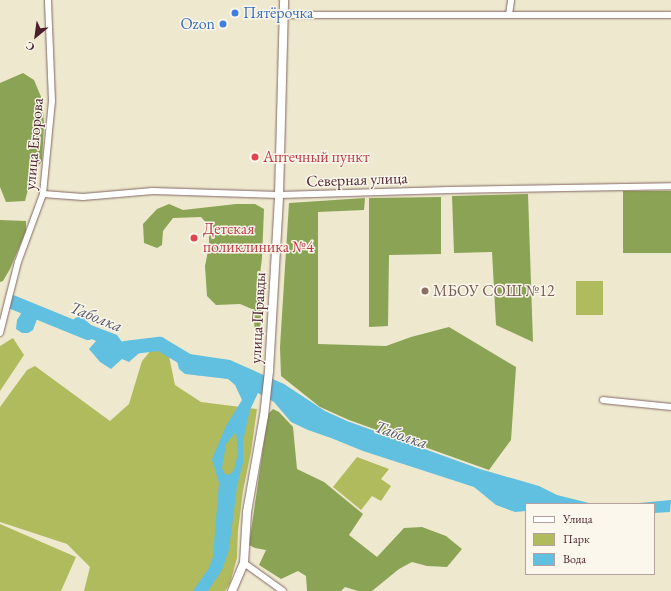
<!DOCTYPE html>
<html>
<head>
<meta charset="utf-8">
<style>
  body { margin:0 }
  #map { position:relative; width:671px; height:591px; overflow:hidden; background:#eee9ce; font-family:"EB Garamond",serif }
  div>[style] { position:absolute }
  .green>* { inset:0; background:#afbb5c; transform-origin:0 0 }
  .forest>* { inset:0; background:#8ba354; transform-origin:0 0 }
  .water>* { inset:0; background:#61bfe0 }
  .river>* { height:14px; margin:-7px; padding:0 7px; transform-origin:7px; border-radius:7px; background:#61bfe0 }
  .roads { filter:drop-shadow(0 0 1px #836664) drop-shadow(0 0 1px #836664) }
  .minor>* { height:6px; margin:-3px; padding:0 3px; transform-origin:3px; border-radius:3px; background:#fff }
  .tertiary>* { height:8px; margin:-4px; padding:0 4px; transform-origin:4px; border-radius:4px; background:#fff }
  .dots>* { width:11px; height:11px; translate:-50% -50%; box-sizing:border-box; border:2px solid #fbf7ec; border-radius:50% }
  span { translate:-50% -50%; white-space:nowrap; text-align:center; line-height:1.15; -webkit-text-stroke:3px #fbf7ec; paint-order:stroke }
  .shop-label { font-size:16px; color:#366cbe }
  .left { translate:0 -50%; text-align:left }
  .right { translate:-100% -50%; text-align:right }
  .street-label { font-size:16px; color:#4a1f2b }
  .health-label { font-size:16px; color:#be3a42 }
  .education-label { font-size:16px; color:#785e54 }
  .water-label { font-size:17px; color:#52576a; font-style:italic }
  .legend { position:absolute; left:525px; top:503px; width:130px; height:72px; box-sizing:border-box; background:#fbf7ec; border:1px solid #b4a19f; margin:0; padding:5px 7px; list-style:none; font-size:12px; color:#4a1f2b }
  .legend li { display:flex; align-items:center; gap:8px; height:20px }
  .legend b { width:20px; border:1px solid #b4a19f }
  .north { position:absolute; left:16px; top:16px; width:40px; height:40px; -webkit-text-stroke:3px #fbf7ec; paint-order:stroke; rotate:209deg; font-size:11px; font-weight:700; line-height:16px; text-align:center; color:#4a1f2b }
  .north::after { content:''; display:block; margin:auto; width:14px; height:18px; background:#4a1f2b; clip-path:polygon(50% 0,100% 100%,50% 72%,0 100%) }
</style>
</head>
<body>
<div id="map">
  <div class="green">
    <i style="left:576px;top:281px;width:27px;height:34px"></i>
    <i style="clip-path:polygon(13px 338px,24px 355px,0 391px,0 346px)"></i>
    <i style="clip-path:polygon(153px 348px,169px 356px,175px 385px,201px 402px,257px 409px,251px 452px,243px 491px,238px 531px,237px 558px,230px 583px,225px 591px,84px 591px,90px 567px,67px 544px,0 522px,0 407px,27px 370px,35px 366px,110px 421px,129px 404px,142px 361px)"></i>
    <i style="clip-path:polygon(357px 457px,389px 469px,381px 479px,391px 486px,381px 501px,372px 496px,361px 510px,333px 487px)"></i>
    <i style="clip-path:polygon(0 524px,76px 557px,61px 591px,0 591px)"></i>
  </div>
  <div class="forest">
    <i style="clip-path:polygon(23px 73px,34px 80px,42px 99px,44px 124px,42px 161px,32px 174px,25px 201px,6px 202px,0 187px,0 83px)"></i>
    <i style="left:623px;top:191px;width:48px;height:62px"></i>
    <i style="clip-path:polygon(528px 194px,533px 342px,496px 325px,492px 252px,454px 253px,452px 196px)"></i>
    <i style="clip-path:polygon(441px 197px,441px 254px,389px 255px,388px 326px,369px 327px,369px 198px)"></i>
    <i style="clip-path:polygon(365px 198px,364px 210px,318px 212px,318px 344px,386px 346px,411px 337px,449px 327px,516px 367px,511px 440px,489px 470px,349px 420px,320px 407px,281px 376px,280px 347px,289px 203px)"></i>
    <i style="clip-path:polygon(169px 204px,183px 210px,236px 204px,255px 204px,264px 209px,262px 258px,259px 282px,261px 314px,260px 335px,256px 336px,252px 309px,240px 304px,216px 305px,207px 296px,205px 266px,209px 246px,209px 226px,201px 217px,173px 218px,163px 231px,162px 245px,157px 248px,144px 243px,143px 224px,157px 209px)"></i>
    <i style="clip-path:polygon(0 220px,26px 221px,26px 231px,10px 269px,3px 281px,0 282px)"></i>
    <i style="clip-path:polygon(273px 409px,279px 412px,293px 427px,297px 469px,324px 482px,363px 514px,349px 535px,377px 557px,404px 528px,422px 527px,446px 536px,462px 549px,447px 567px,427px 566px,412px 562px,399px 569px,372px 591px,358px 591px,345px 587px,341px 591px,307px 591px,306px 576px,298px 571px,281px 579px,259px 565px,266px 550px,255px 548px,249px 545px,268px 414px)"></i>
  </div>
  <div class="water">
    <i style="clip-path:polygon(30px 305px,36px 308px,37px 319px,33px 330px,28px 333px,22px 333px,16px 329px,17px 320px,24px 309px)"></i>
    <i style="clip-path:polygon(80px 315px,91px 325px,117px 335px,125px 346px,142px 344px,145px 348px,129px 362px,122px 359px,111px 369px,100px 362px,89px 349px,96px 341px,76px 332px,70px 326px,74px 319px)"></i>
    <i style="clip-path:polygon(evenodd,183px 353px,230px 360px,284px 384px,325px 411px,347px 421px,480px 469px,539px 486px,557px 495px,593px 504px,526px 504px,526px 511px,515px 512px,496px 505px,474px 487px,363px 451px,331px 438px,308px 430px,291px 422px,274px 402px,258px 393px,250px 410px,243px 441px,243px 463px,237px 486px,229px 550px,222px 570px,208px 591px,193px 591px,209px 568px,213px 557px,219px 483px,212px 459px,226px 426px,242px 400px,235px 385px,228px 379px,185px 374px,179px 369px,177px 361px,183px 353px,236px 432px,238px 453px,234px 470px,229px 475px,224px 473px,222px 468px,226px 444px,236px 432px)"></i>
    <i style="clip-path:polygon(671px 500px,670px 512px,654px 513px,654px 504px,628px 504px)"></i>
  </div>
  <div class="river">
    <i style="left:12px;top:302px;width:82px;rotate:22.2deg"></i>
    <i style="left:125px;top:348px;width:35px;rotate:-7deg"></i>
    <i style="left:160px;top:344px;width:39px;rotate:31deg"></i>
    <i style="left:193px;top:364px;width:4px"></i>
  </div>
  <div class="roads">
    <div class="minor">
      <i style="left:285px;top:15px;width:386px"></i>
      <i style="left:509px;top:15px;width:15px;rotate:-82deg"></i>
      <i style="left:43px;top:194px;width:40px;rotate:4.3deg"></i>
      <i style="left:83px;top:197px;width:70px;rotate:-4.9deg"></i>
      <i style="left:153px;top:191px;width:126px;rotate:1.8deg"></i>
      <i style="left:279px;top:195px;width:170px;rotate:-1.7deg"></i>
      <i style="left:449px;top:190px;width:222px;rotate:-1deg"></i>
      <i style="left:0;top:333px;width:73px;rotate:-75.8deg"></i>
      <i style="left:18px;top:262px;width:72px;rotate:-69.8deg"></i>
      <i style="left:43px;top:194px;width:93px;rotate:-84.5deg"></i>
      <i style="left:52px;top:101px;width:101px;rotate:-92.3deg"></i>
      <i style="left:603px;top:400px;width:68px;rotate:5.9deg"></i>
      <i style="left:244px;top:563px;width:48px;rotate:35.7deg"></i>
    </div>
    <div class="tertiary">
      <i style="left:232px;top:591px;width:30px;rotate:-67deg"></i>
      <i style="left:244px;top:563px;width:51px;rotate:-86.6deg"></i>
      <i style="left:247px;top:512px;width:97px;rotate:-80deg"></i>
      <i style="left:264px;top:416px;width:45px;rotate:-83.7deg"></i>
      <i style="left:269px;top:371px;width:176px;rotate:-86.7deg"></i>
      <i style="left:279px;top:195px;width:195px;rotate:-88.5deg"></i>
    </div>
  </div>
  <div class="dots">
    <i style="left:235px;top:13px;background:#3f7fe0"></i>
    <i style="left:223px;top:24px;background:#3f7fe0"></i>
    <i style="left:255px;top:157px;background:#e0444e"></i>
    <i style="left:194px;top:238px;background:#e0444e"></i>
    <i style="left:425px;top:291px;background:#8d6e63"></i>
  </div>
  <div class="shop-label">
    <span class="left" style="left:243px;top:13px">Пятёрочка</span>
    <span class="right" style="left:215px;top:24px">Ozon</span>
  </div>
  <div class="street-label">
    <span style="left:34px;top:144px;rotate:-85deg">улица Егорова</span>
    <span style="left:357px;top:180px;rotate:-2deg">Северная улица</span>
    <span style="left:258px;top:318px;rotate:-87deg">улица Правды</span>
  </div>
  <div class="health-label">
    <span class="left" style="left:263px;top:157px">Аптечный пункт</span>
    <span class="left" style="left:203px;top:238px">Детская<br>поликлиника №4</span>
  </div>
  <div class="education-label">
    <span class="left" style="left:433px;top:291px">МБОУ СОШ №12</span>
  </div>
  <div class="water-label">
    <span style="left:96px;top:317px;rotate:22deg">Таболка</span>
    <span style="left:401px;top:435px;rotate:19deg">Таболка</span>
  </div>
  <ul class="legend">
  <li><b style="height:5px;background:#fff"></b>Улица</li>
  <li><b style="height:11px;background:#afbb5c"></b>Парк</li>
  <li><b style="height:11px;background:#61bfe0"></b>Вода</li>
  </ul>
  <div class="north">С</div>
</div>
</body>
</html>
